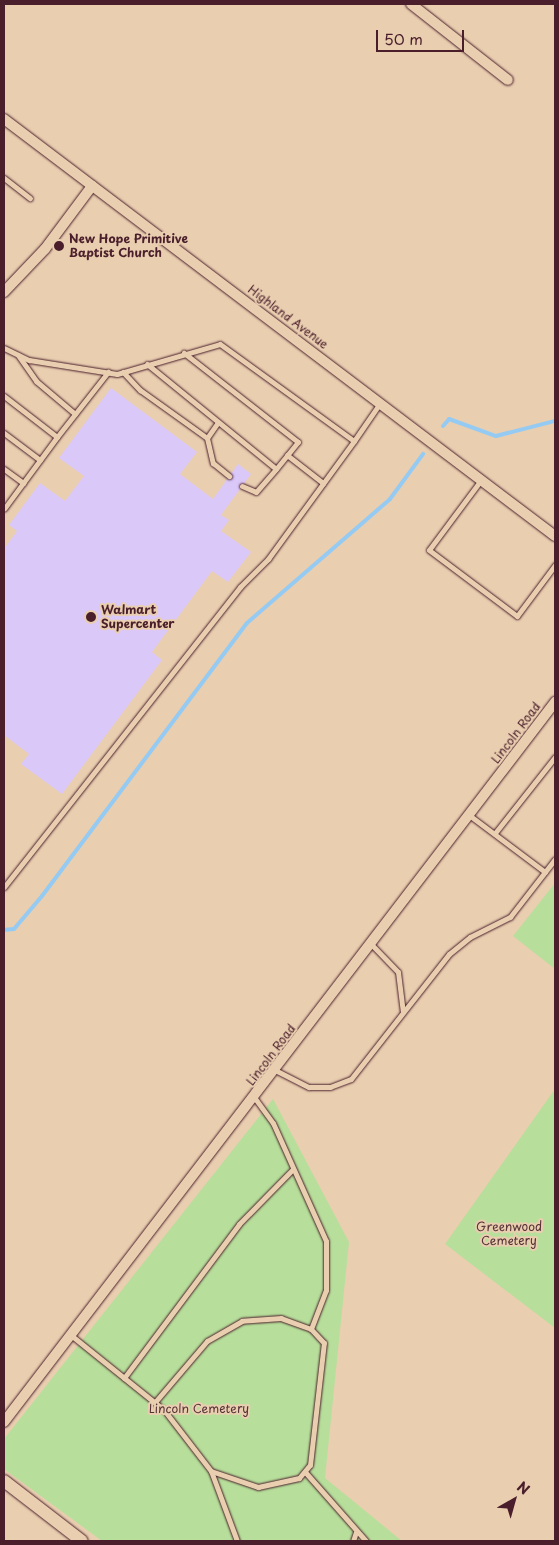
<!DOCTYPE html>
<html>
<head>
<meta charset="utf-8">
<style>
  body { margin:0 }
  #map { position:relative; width:559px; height:1545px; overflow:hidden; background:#e9ceb0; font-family:"Playpen Sans",sans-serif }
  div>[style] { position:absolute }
  .green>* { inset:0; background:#b7df9b }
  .stream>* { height:4px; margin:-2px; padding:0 2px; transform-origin:2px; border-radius:2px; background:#95cbf3 }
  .building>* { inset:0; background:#dac8f9 }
  .roads { filter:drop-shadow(0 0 1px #4a1f2b) drop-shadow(0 0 1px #4a1f2b) }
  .service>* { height:5px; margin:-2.5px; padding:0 2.5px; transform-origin:2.5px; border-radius:2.5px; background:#e9ceb0 }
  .minor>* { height:10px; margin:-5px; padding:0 5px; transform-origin:5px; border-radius:5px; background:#e9ceb0 }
  .tertiary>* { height:12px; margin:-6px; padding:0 6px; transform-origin:6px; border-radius:6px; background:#e9ceb0 }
  .dots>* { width:14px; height:14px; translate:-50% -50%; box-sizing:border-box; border:2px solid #e9ceb0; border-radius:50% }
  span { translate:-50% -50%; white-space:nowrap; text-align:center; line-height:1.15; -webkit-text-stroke:4px #e9ceb0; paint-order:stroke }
  .poi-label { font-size:12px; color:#4a1f2b; font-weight:700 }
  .left { translate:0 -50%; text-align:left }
  .street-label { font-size:12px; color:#4a1f2b }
  .park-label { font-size:12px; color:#553236 }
  .frame { position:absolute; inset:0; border:5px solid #4a1f2b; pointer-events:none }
  .north { position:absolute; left:489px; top:1475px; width:50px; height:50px; -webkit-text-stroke:4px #e9ceb0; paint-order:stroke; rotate:38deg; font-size:14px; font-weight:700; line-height:20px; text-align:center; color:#4a1f2b }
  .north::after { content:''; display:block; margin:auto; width:18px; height:22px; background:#4a1f2b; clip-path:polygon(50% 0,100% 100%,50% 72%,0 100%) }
  .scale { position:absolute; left:376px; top:30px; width:88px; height:22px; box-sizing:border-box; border:2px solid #4a1f2b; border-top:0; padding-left:6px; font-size:15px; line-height:18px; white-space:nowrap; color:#4a1f2b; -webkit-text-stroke:4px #e9ceb0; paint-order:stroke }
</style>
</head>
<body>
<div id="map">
  <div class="green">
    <i style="clip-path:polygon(555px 883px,555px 969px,513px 936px)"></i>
    <i style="clip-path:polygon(555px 1089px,555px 1328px,445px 1244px)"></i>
    <i style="clip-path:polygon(273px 1099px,349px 1242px,325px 1478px,402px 1541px,102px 1541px,4px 1469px,4px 1439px)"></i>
  </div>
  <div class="stream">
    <i style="left:443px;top:426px;width:9px;rotate:-49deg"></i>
    <i style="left:449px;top:419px;width:50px;rotate:19.9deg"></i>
    <i style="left:496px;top:436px;width:61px;rotate:-14.3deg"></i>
    <i style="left:4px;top:930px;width:10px;rotate:-6deg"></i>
    <i style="left:14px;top:929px;width:43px;rotate:-49.7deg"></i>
    <i style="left:42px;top:896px;width:341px;rotate:-53.1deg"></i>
    <i style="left:247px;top:623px;width:189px;rotate:-40.9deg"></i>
    <i style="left:390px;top:499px;width:56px;rotate:-53.7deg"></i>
  </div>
  <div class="building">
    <i style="clip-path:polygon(111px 388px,197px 452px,180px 474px,213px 499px,238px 464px,251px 474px,221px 515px,229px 520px,221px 531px,251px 552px,228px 582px,212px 571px,152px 652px,162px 660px,62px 794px,21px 764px,29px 754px,4px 735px,4px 549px,17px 531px,9px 525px,40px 483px,65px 501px,84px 476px,59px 458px)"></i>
  </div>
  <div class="roads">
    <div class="service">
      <i style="left:4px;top:178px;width:33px;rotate:38deg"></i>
      <i style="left:4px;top:348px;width:28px;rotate:26deg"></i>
      <i style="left:29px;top:360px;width:89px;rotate:9deg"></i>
      <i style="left:117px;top:374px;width:107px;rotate:-16.2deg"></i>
      <i style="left:220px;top:344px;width:165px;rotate:35.9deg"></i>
      <i style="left:354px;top:441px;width:46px;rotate:-55.6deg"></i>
      <i style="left:18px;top:355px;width:32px;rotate:55deg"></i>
      <i style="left:36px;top:381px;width:51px;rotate:40.2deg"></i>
      <i style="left:147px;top:364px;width:166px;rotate:39.1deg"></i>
      <i style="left:276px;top:469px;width:35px;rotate:-51deg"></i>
      <i style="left:298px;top:442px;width:145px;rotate:-142deg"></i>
      <i style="left:123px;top:372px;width:25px;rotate:47deg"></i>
      <i style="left:140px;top:390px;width:82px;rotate:35.6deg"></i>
      <i style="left:207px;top:438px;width:19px;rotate:-55deg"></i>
      <i style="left:4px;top:396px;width:67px;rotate:37.7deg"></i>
      <i style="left:57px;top:437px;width:89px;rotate:126.4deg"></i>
      <i style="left:4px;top:433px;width:45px;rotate:36.9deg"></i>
      <i style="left:57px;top:437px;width:83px;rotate:-51.9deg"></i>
      <i style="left:207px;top:438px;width:26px;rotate:77deg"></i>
      <i style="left:213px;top:463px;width:21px;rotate:39deg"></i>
      <i style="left:287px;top:455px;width:46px;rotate:37.9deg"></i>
      <i style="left:4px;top:469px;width:24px;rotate:36deg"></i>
      <i style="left:481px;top:480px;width:87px;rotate:126.6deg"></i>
      <i style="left:429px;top:550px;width:110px;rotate:36.9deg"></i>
      <i style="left:517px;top:616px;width:64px;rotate:-53.3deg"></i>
      <i style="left:242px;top:486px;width:15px;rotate:23deg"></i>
      <i style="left:256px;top:492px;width:30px;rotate:-49deg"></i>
      <i style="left:469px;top:815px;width:95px;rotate:36.9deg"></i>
      <i style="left:495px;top:833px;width:97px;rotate:-51.7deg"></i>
      <i style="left:4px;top:887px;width:382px;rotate:-51.8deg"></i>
      <i style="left:240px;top:587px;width:40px;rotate:-45deg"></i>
      <i style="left:268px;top:559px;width:146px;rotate:-53.9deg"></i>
      <i style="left:371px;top:944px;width:39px;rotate:46deg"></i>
      <i style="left:398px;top:972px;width:39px;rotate:83deg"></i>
      <i style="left:275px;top:1070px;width:38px;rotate:27deg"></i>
      <i style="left:309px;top:1087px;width:21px"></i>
      <i style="left:330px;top:1087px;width:22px;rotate:-21deg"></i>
      <i style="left:351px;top:1079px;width:159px;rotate:-51.9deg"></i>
      <i style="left:449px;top:954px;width:27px;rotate:-39deg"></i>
      <i style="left:470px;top:937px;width:45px;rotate:-26.6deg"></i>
      <i style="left:510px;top:917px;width:73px;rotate:-52.2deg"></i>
      <i style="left:254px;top:1097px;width:32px;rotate:54deg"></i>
      <i style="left:273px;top:1123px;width:129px;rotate:65.8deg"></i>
      <i style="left:326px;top:1241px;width:49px;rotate:90deg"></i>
      <i style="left:326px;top:1290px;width:42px;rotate:111deg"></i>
      <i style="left:72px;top:1336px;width:118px;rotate:38.8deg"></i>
      <i style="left:164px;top:1410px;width:77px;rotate:52.4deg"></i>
      <i style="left:211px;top:1471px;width:50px;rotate:18.8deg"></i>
      <i style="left:258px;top:1487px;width:42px;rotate:-12.4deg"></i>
      <i style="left:299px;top:1478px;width:17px;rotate:-50deg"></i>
      <i style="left:310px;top:1465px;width:123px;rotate:-83.5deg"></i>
      <i style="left:324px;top:1343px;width:19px;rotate:-133deg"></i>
      <i style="left:311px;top:1329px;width:32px;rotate:-160deg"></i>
      <i style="left:281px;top:1318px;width:39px;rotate:176deg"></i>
      <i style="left:242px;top:1321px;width:40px;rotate:150.3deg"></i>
      <i style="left:207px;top:1341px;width:80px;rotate:130.4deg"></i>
      <i style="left:124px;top:1378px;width:192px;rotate:-53.2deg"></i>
      <i style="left:239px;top:1224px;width:76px;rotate:-45.5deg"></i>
      <i style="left:211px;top:1471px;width:75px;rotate:69.6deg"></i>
      <i style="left:306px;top:1473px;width:91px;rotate:48.6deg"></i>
      <i style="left:353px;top:1541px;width:9px;rotate:-72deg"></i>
    </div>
    <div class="minor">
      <i style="left:411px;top:4px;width:123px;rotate:38.1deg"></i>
      <i style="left:4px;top:119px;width:691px;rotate:37.12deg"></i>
      <i style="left:4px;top:292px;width:59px;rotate:-46.4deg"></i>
      <i style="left:45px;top:249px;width:79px;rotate:-53.3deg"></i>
      <i style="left:4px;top:1422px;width:907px;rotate:-52.57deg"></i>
    </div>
    <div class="tertiary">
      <i style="left:4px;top:1481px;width:98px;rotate:37.6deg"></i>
    </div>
  </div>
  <div class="dots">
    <i style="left:59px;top:246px;background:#4a1f2b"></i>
    <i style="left:91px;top:617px;background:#4a1f2b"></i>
  </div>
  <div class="poi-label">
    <span class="left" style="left:69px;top:246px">New Hope Primitive<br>Baptist Church</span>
    <span class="left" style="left:101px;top:617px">Walmart<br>Supercenter</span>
  </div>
  <div class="street-label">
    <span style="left:288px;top:317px;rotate:37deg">Highland Avenue</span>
    <span style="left:516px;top:733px;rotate:-53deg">Lincoln Road</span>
    <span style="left:271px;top:1055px;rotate:-53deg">Lincoln Road</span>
  </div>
  <div class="park-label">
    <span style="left:509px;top:1234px">Greenwood<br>Cemetery</span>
    <span style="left:199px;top:1409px">Lincoln Cemetery</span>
  </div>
  <div class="frame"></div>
  <div class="north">N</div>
  <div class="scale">50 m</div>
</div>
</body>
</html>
